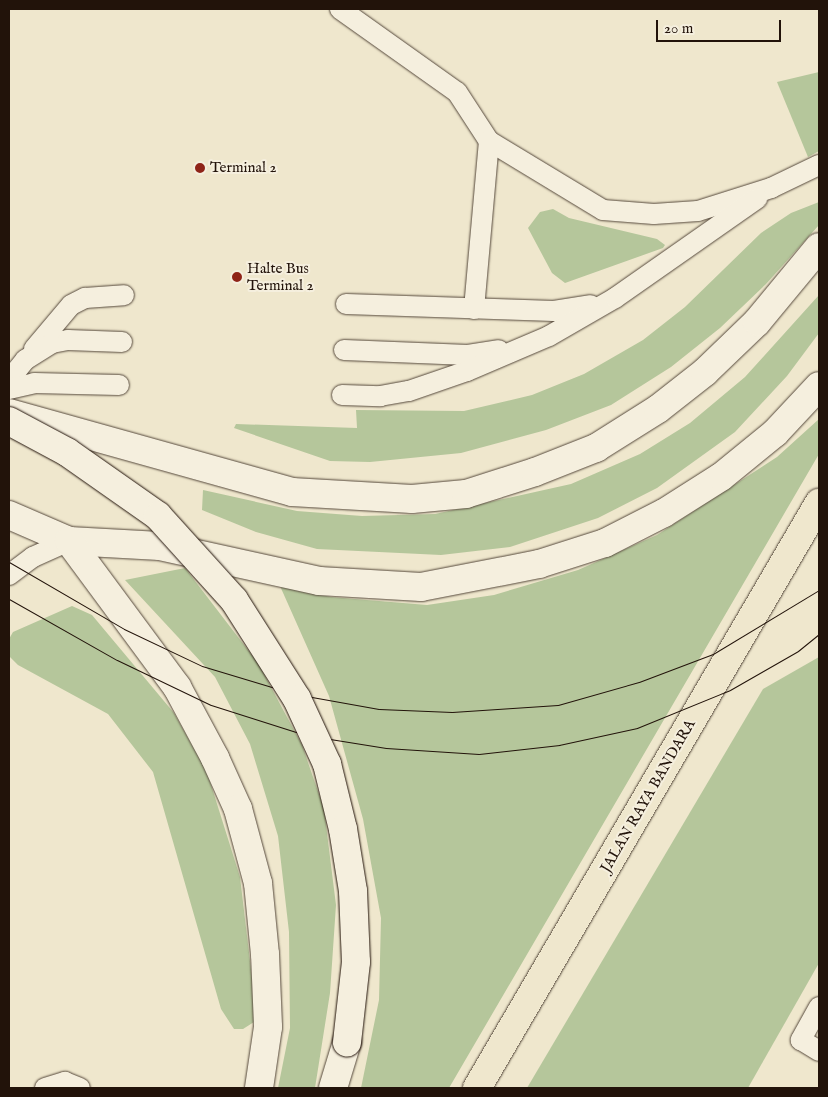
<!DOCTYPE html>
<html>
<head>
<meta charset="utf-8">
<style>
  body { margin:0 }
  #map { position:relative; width:828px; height:1097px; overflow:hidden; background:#efe7cd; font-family:"IM FELL English",serif }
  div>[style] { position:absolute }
  .green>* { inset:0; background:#b5c69b }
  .roads { filter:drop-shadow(0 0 1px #55483b) drop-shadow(0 0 1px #55483b) }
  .lane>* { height:20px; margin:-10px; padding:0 10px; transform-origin:10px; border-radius:10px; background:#f5efde }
  .secondary>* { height:28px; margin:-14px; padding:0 14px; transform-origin:14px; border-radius:14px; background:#f5efde }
  .primary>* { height:28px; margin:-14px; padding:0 14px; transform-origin:14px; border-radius:14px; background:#efe7cd }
  .tram>* { height:1px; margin:-0.5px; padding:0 0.5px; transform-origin:0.5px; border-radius:0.5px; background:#22130a }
  .bridges { filter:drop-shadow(0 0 1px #22130a) drop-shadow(0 0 1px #22130a) }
  .secondary-bridge>* { height:28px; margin:-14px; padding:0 14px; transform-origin:14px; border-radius:14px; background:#f5efde }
  .dots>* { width:14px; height:14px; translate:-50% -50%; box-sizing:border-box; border:2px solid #f5efde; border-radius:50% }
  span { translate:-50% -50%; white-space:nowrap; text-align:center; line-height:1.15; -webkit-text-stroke:4px #f5efde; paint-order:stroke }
  .poi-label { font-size:15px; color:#22130a }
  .left { translate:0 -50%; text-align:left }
  .street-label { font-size:15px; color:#22130a }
  .frame { position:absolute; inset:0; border:10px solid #22130a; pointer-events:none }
  .scale { position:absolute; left:656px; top:20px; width:125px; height:22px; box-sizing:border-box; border:2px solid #22130a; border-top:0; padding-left:6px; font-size:15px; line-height:18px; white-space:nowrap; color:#22130a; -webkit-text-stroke:4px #f5efde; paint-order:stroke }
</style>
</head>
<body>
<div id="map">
  <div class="green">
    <i style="clip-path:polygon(819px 72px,819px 151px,808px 157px,777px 82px)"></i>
    <i style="clip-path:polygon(819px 202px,819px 225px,766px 284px,720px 328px,671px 367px,611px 405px,546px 430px,461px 453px,370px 462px,330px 461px,234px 428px,236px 424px,357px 428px,356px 410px,464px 411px,532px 395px,584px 374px,643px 340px,685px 307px,761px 233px,791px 213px)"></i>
    <i style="clip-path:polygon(553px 209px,569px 218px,657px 239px,665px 245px,663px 248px,565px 283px,552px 273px,528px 228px,540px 212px)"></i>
    <i style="clip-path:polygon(819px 295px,819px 333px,787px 376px,735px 432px,657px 488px,598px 518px,510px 547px,441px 555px,317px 549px,256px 532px,202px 510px,203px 490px,297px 511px,362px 516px,435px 514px,571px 484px,640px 454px,690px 423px,745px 377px)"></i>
    <i style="clip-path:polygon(819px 419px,819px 454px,449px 1088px,361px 1088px,379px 1000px,381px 918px,363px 819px,329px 696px,280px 586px,331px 597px,427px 605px,494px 595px,578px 570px,657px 535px,777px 457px)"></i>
    <i style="clip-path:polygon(185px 568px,258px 663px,302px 745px,324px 809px,336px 905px,330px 993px,315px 1088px,278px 1088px,290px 1028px,289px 932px,278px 836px,250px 744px,215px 677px,125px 580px)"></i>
    <i style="clip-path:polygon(72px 606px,92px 615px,174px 713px,207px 772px,240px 877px,252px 978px,254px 1022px,243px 1029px,234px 1029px,221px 1009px,153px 772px,108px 714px,18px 665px,9px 656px,9px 639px,13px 632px)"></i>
    <i style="clip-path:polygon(819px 657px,819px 963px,748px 1088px,527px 1088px,763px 689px)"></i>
  </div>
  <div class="roads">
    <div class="lane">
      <i style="left:340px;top:9px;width:143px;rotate:35.4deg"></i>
      <i style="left:457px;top:92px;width:59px;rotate:56.9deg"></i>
      <i style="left:489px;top:141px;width:133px;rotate:31.2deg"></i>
      <i style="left:603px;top:210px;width:51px;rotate:4.5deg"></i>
      <i style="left:654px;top:214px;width:44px;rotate:-3.9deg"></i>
      <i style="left:698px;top:211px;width:77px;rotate:-17.5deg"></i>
      <i style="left:771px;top:188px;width:53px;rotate:-25.6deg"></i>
      <i style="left:346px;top:304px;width:208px;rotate:1.9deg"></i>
      <i style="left:554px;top:311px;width:37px;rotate:-9deg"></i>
      <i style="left:474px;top:309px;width:169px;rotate:-84.9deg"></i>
      <i style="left:34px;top:349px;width:57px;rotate:-49.9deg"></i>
      <i style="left:71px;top:305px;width:16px;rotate:-27deg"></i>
      <i style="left:85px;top:298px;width:39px;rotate:-4deg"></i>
      <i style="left:344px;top:350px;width:124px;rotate:2.3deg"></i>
      <i style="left:468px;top:355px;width:31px;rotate:-9deg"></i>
      <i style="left:9px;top:380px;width:26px;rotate:-51deg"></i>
      <i style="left:25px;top:360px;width:32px;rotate:-32deg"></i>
      <i style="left:52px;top:343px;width:16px;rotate:-11deg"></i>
      <i style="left:68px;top:340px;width:54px;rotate:2.1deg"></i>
      <i style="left:9px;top:389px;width:26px;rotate:-13deg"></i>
      <i style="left:34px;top:383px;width:85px;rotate:1.3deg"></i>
      <i style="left:342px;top:395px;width:38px;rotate:2deg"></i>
      <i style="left:380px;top:396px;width:29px;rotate:-10deg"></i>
      <i style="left:409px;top:391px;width:61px;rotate:-19deg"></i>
      <i style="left:467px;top:371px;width:89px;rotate:-23.1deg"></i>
      <i style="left:549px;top:336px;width:76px;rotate:-29.9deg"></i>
      <i style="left:615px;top:298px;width:174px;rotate:-35deg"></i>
      <i style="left:9px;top:575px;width:30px;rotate:-37deg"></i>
      <i style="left:33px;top:557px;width:39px;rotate:-24deg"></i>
      <i style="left:819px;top:1007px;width:38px;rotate:119deg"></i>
      <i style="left:801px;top:1040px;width:21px;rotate:31deg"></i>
      <i style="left:45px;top:1088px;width:21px;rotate:-17deg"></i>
      <i style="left:65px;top:1082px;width:16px;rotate:22deg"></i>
    </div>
    <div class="secondary">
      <i style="left:9px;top:413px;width:294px;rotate:15.6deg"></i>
      <i style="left:292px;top:492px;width:120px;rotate:3.3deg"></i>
      <i style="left:412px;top:499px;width:54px;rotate:-5.3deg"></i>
      <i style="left:466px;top:494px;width:72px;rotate:-17.7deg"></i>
      <i style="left:535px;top:472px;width:66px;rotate:-21.5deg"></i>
      <i style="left:596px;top:448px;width:73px;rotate:-32.2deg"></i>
      <i style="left:658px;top:409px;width:60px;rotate:-38.2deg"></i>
      <i style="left:705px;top:372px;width:72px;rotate:-43.9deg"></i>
      <i style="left:757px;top:322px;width:97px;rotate:-50.4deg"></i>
      <i style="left:9px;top:515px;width:65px;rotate:23.4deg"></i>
      <i style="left:69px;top:541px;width:91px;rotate:3.1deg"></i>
      <i style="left:160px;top:546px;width:163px;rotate:12.4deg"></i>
      <i style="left:319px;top:581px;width:102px;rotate:3.4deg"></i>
      <i style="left:421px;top:587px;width:120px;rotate:-11deg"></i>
      <i style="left:539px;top:564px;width:69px;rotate:-17.7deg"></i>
      <i style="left:605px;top:543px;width:66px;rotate:-27deg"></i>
      <i style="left:664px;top:513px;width:67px;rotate:-32.3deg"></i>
      <i style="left:721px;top:477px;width:70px;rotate:-39.2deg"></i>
      <i style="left:775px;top:433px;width:64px;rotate:-46.9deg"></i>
      <i style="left:69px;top:541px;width:182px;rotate:53.5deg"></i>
      <i style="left:177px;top:687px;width:81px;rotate:61.8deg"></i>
      <i style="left:215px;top:758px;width:56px;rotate:65.7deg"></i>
      <i style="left:238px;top:809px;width:77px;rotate:74.9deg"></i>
      <i style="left:258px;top:883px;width:71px;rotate:84.4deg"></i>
      <i style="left:265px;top:954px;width:73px;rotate:87.6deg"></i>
      <i style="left:268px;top:1027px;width:62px;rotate:98.4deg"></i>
      <i style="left:333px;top:1088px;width:48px;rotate:-73.1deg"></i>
    </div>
    <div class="primary">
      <i style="left:477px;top:1088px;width:678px;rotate:-59.69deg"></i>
    </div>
  </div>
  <div class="tram">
    <i style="left:9px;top:562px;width:133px;rotate:30.2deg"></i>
    <i style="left:124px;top:629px;width:86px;rotate:25.4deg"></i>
    <i style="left:202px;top:666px;width:97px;rotate:16.8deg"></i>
    <i style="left:295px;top:694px;width:85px;rotate:10.1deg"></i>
    <i style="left:379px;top:709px;width:73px;rotate:2.4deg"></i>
    <i style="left:452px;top:712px;width:106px;rotate:-3.8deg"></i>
    <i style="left:558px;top:705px;width:84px;rotate:-15.9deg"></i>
    <i style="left:639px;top:682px;width:79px;rotate:-20.7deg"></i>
    <i style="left:713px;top:654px;width:124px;rotate:-31.1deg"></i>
    <i style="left:9px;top:599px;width:124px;rotate:29.5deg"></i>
    <i style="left:117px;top:660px;width:104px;rotate:25.6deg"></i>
    <i style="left:211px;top:705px;width:99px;rotate:17.7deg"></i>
    <i style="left:305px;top:735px;width:82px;rotate:9.1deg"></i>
    <i style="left:386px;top:748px;width:93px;rotate:3.7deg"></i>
    <i style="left:479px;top:754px;width:81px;rotate:-6.4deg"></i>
    <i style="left:559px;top:745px;width:80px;rotate:-12.3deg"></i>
    <i style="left:637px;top:728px;width:100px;rotate:-22.2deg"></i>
    <i style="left:730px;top:690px;width:78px;rotate:-29.8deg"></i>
    <i style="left:798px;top:651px;width:27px;rotate:-39deg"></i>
  </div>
  <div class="bridges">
    <div class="secondary-bridge">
      <i style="left:9px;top:421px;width:66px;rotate:28.1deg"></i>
      <i style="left:67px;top:452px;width:111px;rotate:35.1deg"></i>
      <i style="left:158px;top:516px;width:113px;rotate:47.9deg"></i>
      <i style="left:234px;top:600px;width:117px;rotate:57.5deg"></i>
      <i style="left:297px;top:699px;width:72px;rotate:65.2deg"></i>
      <i style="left:327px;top:764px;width:67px;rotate:76.2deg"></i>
      <i style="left:343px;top:829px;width:63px;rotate:80.8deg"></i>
      <i style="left:353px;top:891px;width:71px;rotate:87.6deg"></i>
      <i style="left:356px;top:962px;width:81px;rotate:96.4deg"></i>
    </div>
  </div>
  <div class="dots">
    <i style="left:200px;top:168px;background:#8f2418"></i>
    <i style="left:237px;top:277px;background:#8f2418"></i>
  </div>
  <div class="poi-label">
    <span class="left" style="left:210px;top:168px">Terminal 2</span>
    <span class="left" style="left:247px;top:277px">Halte Bus<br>Terminal 2</span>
  </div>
  <div class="street-label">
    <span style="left:648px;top:796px;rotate:-60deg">JALAN RAYA BANDARA</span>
  </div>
  <div class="frame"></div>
  <div class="scale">20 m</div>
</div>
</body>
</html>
